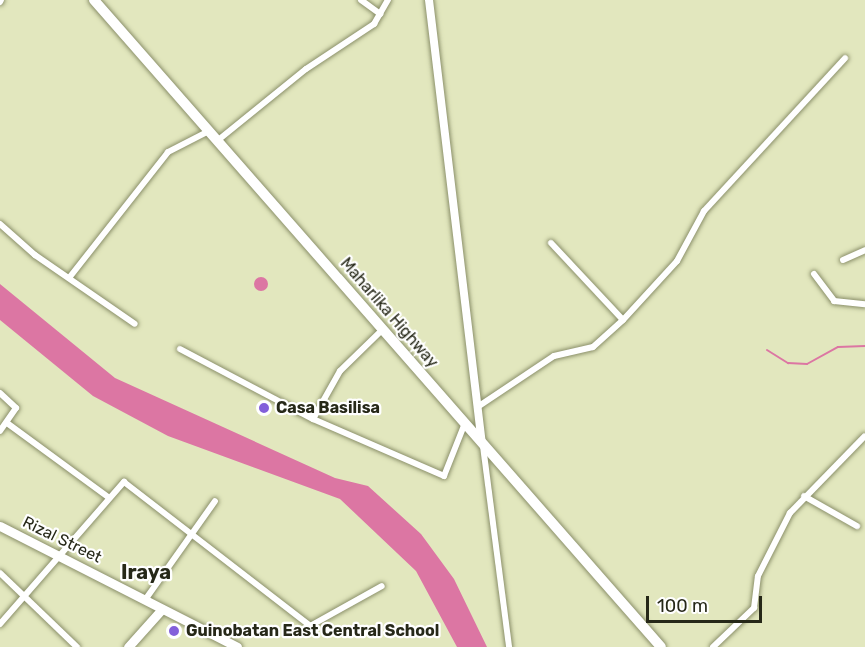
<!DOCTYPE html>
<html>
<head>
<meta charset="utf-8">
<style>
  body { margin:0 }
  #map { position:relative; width:865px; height:647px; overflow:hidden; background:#e2e7be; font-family:Rubik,sans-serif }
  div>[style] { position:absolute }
  .water>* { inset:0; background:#dc76a3 }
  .round { border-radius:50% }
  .stream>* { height:2px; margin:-1px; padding:0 1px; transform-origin:1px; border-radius:1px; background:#dc76a3 }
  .roads { filter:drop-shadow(0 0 2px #8b906a) drop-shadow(0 0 2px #8b906a) }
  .minor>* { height:6px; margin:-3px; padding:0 3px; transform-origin:3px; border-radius:3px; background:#fff }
  .tertiary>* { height:8px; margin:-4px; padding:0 4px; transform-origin:4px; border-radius:4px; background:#fff }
  .secondary>* { height:9px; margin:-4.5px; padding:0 4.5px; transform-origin:4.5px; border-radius:4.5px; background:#fff }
  .primary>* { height:9px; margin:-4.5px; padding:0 4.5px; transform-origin:4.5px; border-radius:4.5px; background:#fff }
  .trunk>* { height:10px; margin:-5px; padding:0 5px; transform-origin:5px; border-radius:5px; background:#fff }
  .dots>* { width:16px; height:16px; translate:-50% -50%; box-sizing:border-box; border:3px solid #fff; border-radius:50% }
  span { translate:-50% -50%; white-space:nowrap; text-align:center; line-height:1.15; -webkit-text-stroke:4.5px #fff; paint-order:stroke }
  .street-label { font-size:16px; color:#262818 }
  .poi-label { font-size:16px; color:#262818; font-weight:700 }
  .left { translate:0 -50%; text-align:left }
  .quarter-label { font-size:20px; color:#262818; font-weight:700 }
  .scale { position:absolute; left:646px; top:596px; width:116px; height:27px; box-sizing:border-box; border:3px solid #262818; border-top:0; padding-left:8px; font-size:18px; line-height:21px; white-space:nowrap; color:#262818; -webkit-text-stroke:4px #fff; paint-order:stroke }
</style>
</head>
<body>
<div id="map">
  <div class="water">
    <i class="round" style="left:254px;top:277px;width:14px;height:14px"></i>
    <i style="clip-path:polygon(0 284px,115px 378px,335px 478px,368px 486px,421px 534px,454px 579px,487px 647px,457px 647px,416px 571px,340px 499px,168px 436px,93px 396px,0 320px)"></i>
  </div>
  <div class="stream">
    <i style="left:767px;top:350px;width:25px;rotate:32deg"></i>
    <i style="left:788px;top:363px;width:19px;rotate:3deg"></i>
    <i style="left:807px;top:364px;width:35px;rotate:-29deg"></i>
    <i style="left:838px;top:347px;width:27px;rotate:-2deg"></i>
  </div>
  <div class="roads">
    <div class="minor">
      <i style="left:361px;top:0;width:24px;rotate:36deg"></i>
      <i style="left:0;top:2px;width:2px;rotate:-63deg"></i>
      <i style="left:217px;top:141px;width:114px;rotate:-39deg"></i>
      <i style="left:306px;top:69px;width:82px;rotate:-33.5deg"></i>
      <i style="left:374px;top:24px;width:28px;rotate:-60deg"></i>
      <i style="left:0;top:224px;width:47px;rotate:41.5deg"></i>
      <i style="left:35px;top:255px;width:121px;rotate:34.6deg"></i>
      <i style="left:551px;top:243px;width:105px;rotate:46.9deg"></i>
      <i style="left:843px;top:260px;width:24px;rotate:-24deg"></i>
      <i style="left:814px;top:274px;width:34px;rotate:53deg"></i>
      <i style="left:834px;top:301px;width:31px;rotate:6deg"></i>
      <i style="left:69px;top:278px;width:160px;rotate:-51.8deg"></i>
      <i style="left:168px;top:152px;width:46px;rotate:-27.1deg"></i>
      <i style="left:180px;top:349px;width:150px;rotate:27.8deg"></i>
      <i style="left:313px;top:419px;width:143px;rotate:23.5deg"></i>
      <i style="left:444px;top:476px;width:57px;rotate:-68.4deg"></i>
      <i style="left:0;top:393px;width:22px;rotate:43deg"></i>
      <i style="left:16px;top:408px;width:28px;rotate:125deg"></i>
      <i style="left:479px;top:406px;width:90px;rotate:-33.7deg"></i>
      <i style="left:554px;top:356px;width:40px;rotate:-13deg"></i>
      <i style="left:593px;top:347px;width:40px;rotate:-42deg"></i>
      <i style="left:623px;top:320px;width:80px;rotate:-47.5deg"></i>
      <i style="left:677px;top:261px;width:57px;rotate:-61.6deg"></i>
      <i style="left:704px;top:211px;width:208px;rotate:-47.3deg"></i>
      <i style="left:313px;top:419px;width:55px;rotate:-60.6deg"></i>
      <i style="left:340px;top:371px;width:60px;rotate:-44.3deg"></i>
      <i style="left:7px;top:423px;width:125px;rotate:36.2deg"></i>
      <i style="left:483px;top:446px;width:203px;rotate:82.6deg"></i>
      <i style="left:804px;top:496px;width:61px;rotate:29.5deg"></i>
      <i style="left:0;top:573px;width:107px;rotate:43.9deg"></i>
      <i style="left:145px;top:600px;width:121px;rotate:-54.7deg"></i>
      <i style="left:0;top:624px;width:189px;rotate:-48.9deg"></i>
      <i style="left:124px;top:482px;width:235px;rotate:37.7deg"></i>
      <i style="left:310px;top:626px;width:82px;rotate:-29.1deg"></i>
      <i style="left:713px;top:647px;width:57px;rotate:-43.6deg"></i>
      <i style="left:754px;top:608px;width:32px;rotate:-83deg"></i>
      <i style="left:758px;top:576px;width:71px;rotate:-63.1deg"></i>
      <i style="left:790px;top:513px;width:107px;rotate:-45.8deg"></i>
    </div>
    <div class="tertiary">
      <i style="left:429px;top:0;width:445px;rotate:83.2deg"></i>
    </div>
    <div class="secondary">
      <i style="left:128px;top:647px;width:51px;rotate:-48.2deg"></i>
    </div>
    <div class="primary">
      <i style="left:0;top:526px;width:266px;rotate:27deg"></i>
    </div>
    <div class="trunk">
      <i style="left:94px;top:0;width:860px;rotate:48.77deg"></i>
    </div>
  </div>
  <div class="dots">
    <i style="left:264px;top:408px;background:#8360da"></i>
    <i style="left:174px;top:631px;background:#8360da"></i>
  </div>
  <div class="street-label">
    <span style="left:389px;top:313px;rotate:49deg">Maharlika Highway</span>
    <span style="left:62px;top:540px;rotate:26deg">Rizal Street</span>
  </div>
  <div class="poi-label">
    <span class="left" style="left:276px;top:408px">Casa Basilisa</span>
    <span class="left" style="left:186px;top:631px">Guinobatan East Central School</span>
  </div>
  <div class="quarter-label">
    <span style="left:146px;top:572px">Iraya</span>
  </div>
  <div class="scale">100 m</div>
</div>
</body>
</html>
